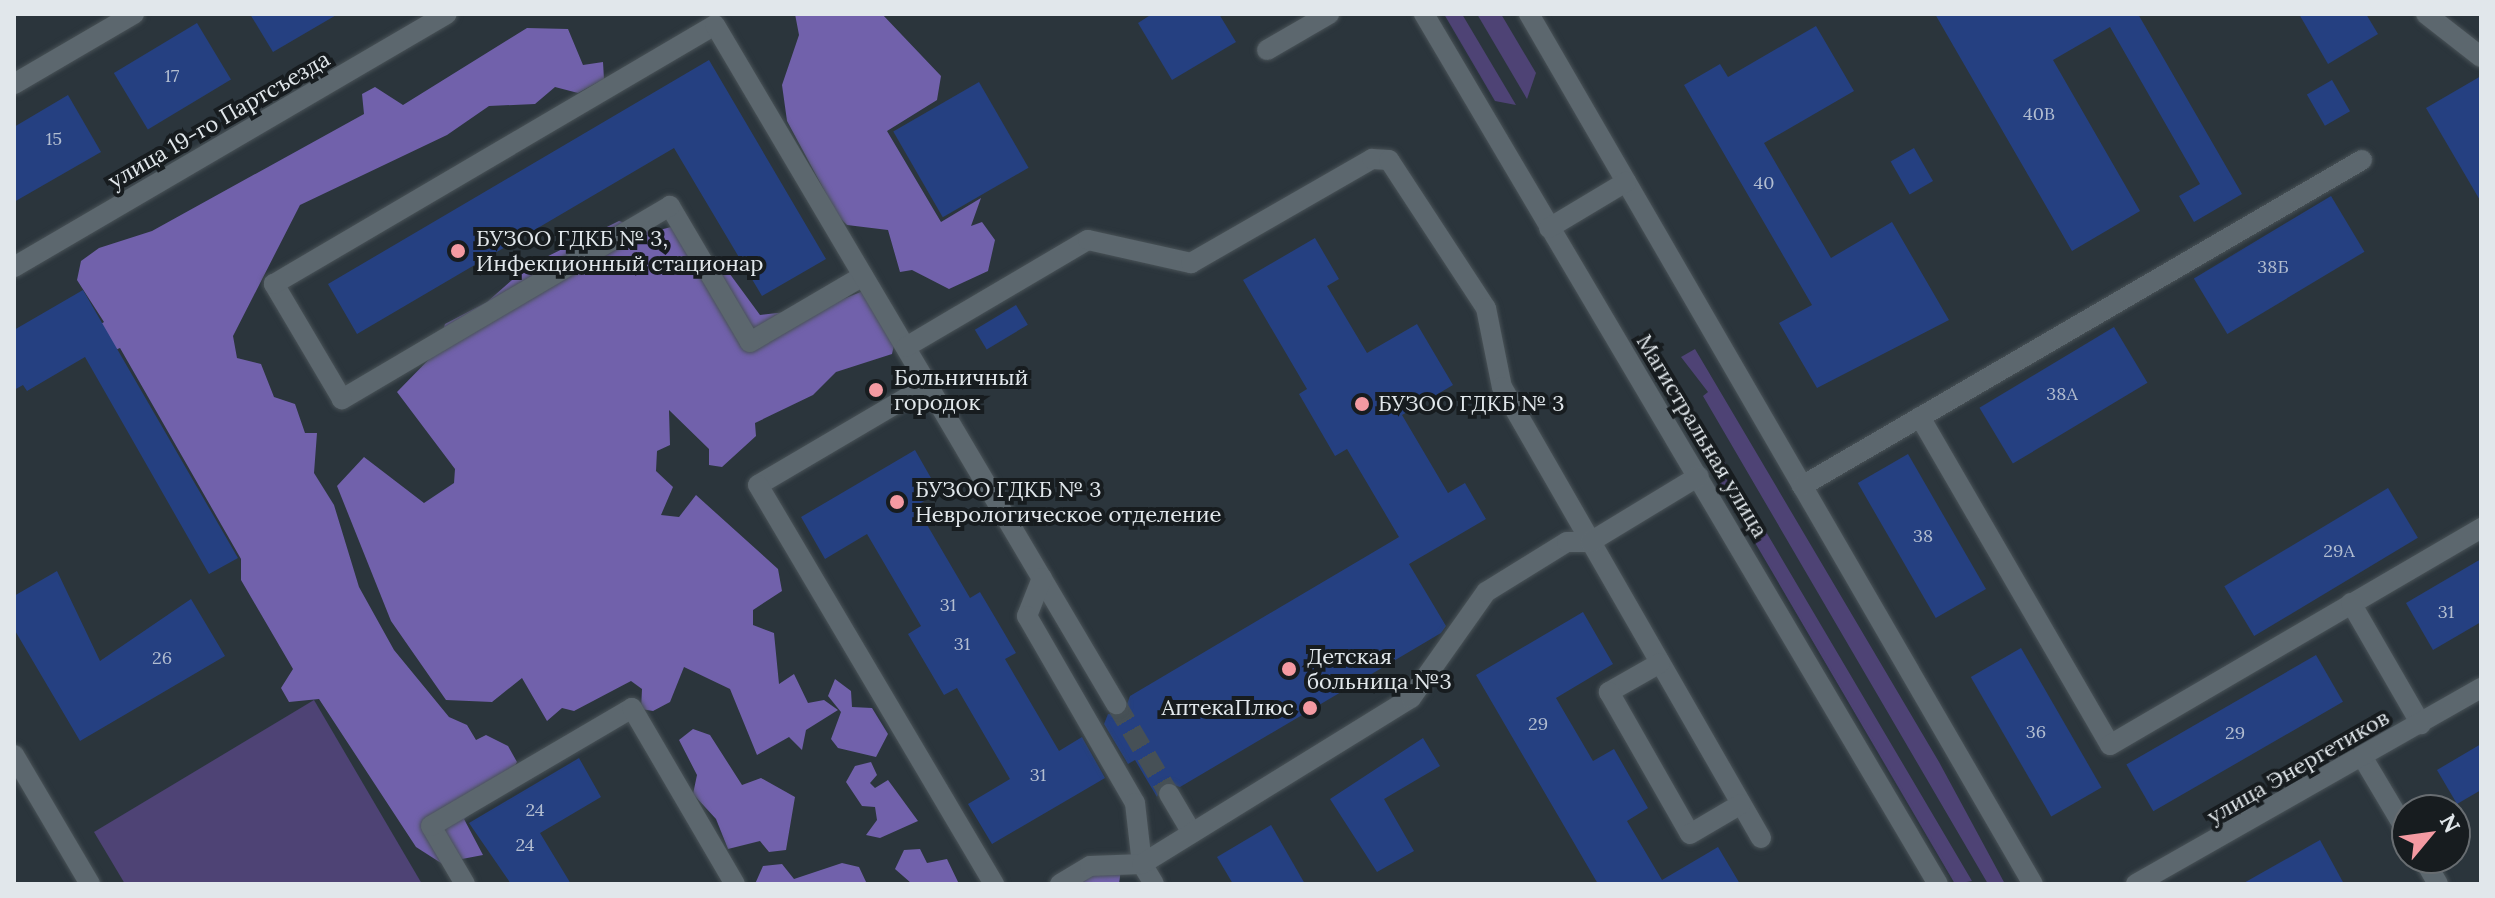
<!DOCTYPE html>
<html>
<head>
<meta charset="utf-8">
<style>
  body { margin:0 }
  #map { position:relative; width:2495px; height:898px; overflow:hidden; background:#2b353c; font-family:Lora,serif }
  div>[style] { position:absolute }
  .green>* { inset:0; background:#4e4375 }
  .forest>* { inset:0; background:#7161ab }
  .building>* { inset:0; background:#254081; transform-origin:0 0 }
  .minor-tunnel>* { height:20px; margin-top:-10px; transform-origin:0; background:repeating-linear-gradient(90deg,#465056 0 20px,transparent 0 30px) }
  .roads { filter:drop-shadow(0 0 2px #495257) drop-shadow(0 0 2px #495257) }
  .minor>* { height:20px; margin:-10px; padding:0 10px; transform-origin:10px; border-radius:10px; background:#5c676e }
  .dots>* { width:22px; height:22px; translate:-50% -50%; box-sizing:border-box; border:4px solid #171c1f; border-radius:50% }
  span { translate:-50% -50%; white-space:nowrap; text-align:center; line-height:1.15; -webkit-text-stroke:8px #171c1f; paint-order:stroke }
  .number-label { font-size:18px; color:#b2bdd0 }
  .number-label span { -webkit-text-stroke-width:0 }
  .street-label { font-size:22px; color:#e1e7eb }
  .poi-label { font-size:22px; color:#e1e7eb }
  .left { translate:0 -50%; text-align:left }
  .right { translate:-100% -50%; text-align:right }
  .frame { position:absolute; inset:0; border:16px solid #e1e7eb; pointer-events:none }
  .north { position:absolute; left:2391px; top:794px; width:80px; height:80px; box-sizing:border-box; background:#171c1f; border:2px solid #686d71; border-radius:50%; rotate:61deg; font-size:22px; font-weight:700; line-height:32px; text-align:center; color:#e1e7eb }
  .north::after { content:''; display:block; margin:auto; width:28px; height:36px; background:#f49aa2; clip-path:polygon(50% 0,100% 100%,50% 72%,0 100%) }
</style>
</head>
<body>
<div id="map">
  <div class="green">
    <i style="clip-path:polygon(1444px 14px,1462px 14px,1516px 105px,1495px 101px)"></i>
    <i style="clip-path:polygon(1477px 14px,1501px 14px,1536px 73px,1527px 99px)"></i>
    <i style="clip-path:polygon(1695px 349px,1939px 762px,2005px 884px,1988px 884px,1703px 396px,1708px 392px,1681px 357px)"></i>
    <i style="clip-path:polygon(1668px 365px,1697px 428px,1703px 425px,1972px 881px,1955px 884px,1655px 372px)"></i>
    <i style="clip-path:polygon(314px 700px,422px 884px,125px 884px,94px 832px)"></i>
  </div>
  <div class="forest">
    <i style="clip-path:polygon(795px 14px,882px 14px,941px 76px,937px 100px,887px 131px,941px 222px,981px 198px,971px 226px,982px 222px,995px 240px,988px 271px,949px 289px,912px 270px,900px 272px,888px 230px,847px 225px,838px 216px,787px 121px,782px 85px,799px 35px)"></i>
    <i style="clip-path:polygon(527px 28px,568px 29px,583px 65px,603px 62px,604px 79px,578px 93px,555px 87px,535px 104px,489px 106px,447px 135px,300px 205px,233px 336px,237px 358px,261px 364px,274px 397px,295px 404px,305px 433px,317px 433px,314px 473px,334px 505px,359px 587px,394px 650px,449px 717px,467px 725px,476px 740px,486px 735px,508px 746px,517px 762px,503px 789px,464px 819px,483px 855px,441px 863px,416px 847px,319px 699px,289px 702px,281px 688px,293px 669px,241px 580px,241px 559px,120px 348px,98px 357px,88px 332px,104px 322px,77px 280px,81px 261px,99px 248px,152px 231px,364px 114px,362px 94px,375px 87px,403px 105px)"></i>
    <i style="clip-path:polygon(619px 221px,652px 232px,671px 227px,692px 257px,724px 266px,760px 315px,821px 308px,863px 291px,895px 341px,892px 354px,836px 372px,813px 395px,755px 423px,756px 436px,722px 467px,709px 465px,709px 449px,669px 410px,670px 445px,657px 451px,656px 471px,673px 487px,661px 515px,679px 517px,696px 495px,778px 569px,782px 591px,753px 610px,753px 625px,774px 633px,779px 684px,794px 674px,808px 703px,824px 700px,838px 710px,806px 730px,802px 750px,789px 737px,757px 755px,730px 689px,684px 667px,670px 702px,653px 711px,641px 709px,642px 689px,631px 681px,574px 711px,562px 708px,547px 721px,522px 678px,492px 702px,446px 700px,391px 621px,337px 486px,364px 457px,424px 503px,454px 483px,455px 469px,397px 392px,436px 352px,445px 324px,487px 302px,528px 266px)"></i>
    <i style="clip-path:polygon(835px 679px,851px 691px,852px 707px,872px 708px,888px 734px,876px 757px,838px 748px,831px 739px,841px 712px,828px 696px)"></i>
    <i style="clip-path:polygon(693px 729px,710px 735px,742px 785px,761px 778px,795px 797px,786px 850px,769px 852px,760px 841px,728px 849px,716px 819px,693px 794px,697px 775px,679px 740px)"></i>
    <i style="clip-path:polygon(871px 762px,877px 775px,870px 783px,875px 788px,888px 780px,918px 821px,880px 838px,866px 835px,877px 820px,875px 807px,862px 806px,846px 782px,855px 766px)"></i>
    <i style="clip-path:polygon(920px 849px,927px 863px,947px 859px,959px 884px,911px 883px,895px 869px,904px 850px)"></i>
    <i style="clip-path:polygon(842px 863px,859px 867px,867px 884px,755px 884px,763px 866px,782px 864px,794px 879px)"></i>
    <i style="clip-path:polygon(1121px 869px,1119px 884px,1068px 884px,1091px 870px)"></i>
  </div>
  <div class="building">
    <i style="clip-path:polygon(250px 14px,338px 14px,273px 52px)"></i>
    <i style="clip-path:polygon(1152px 14px,1219px 14px,1236px 42px,1172px 80px,1138px 23px)"></i>
    <i style="clip-path:polygon(1935px 14px,2138px 14px,2242px 194px,2194px 222px,2179px 196px,2200px 184px,2110px 27px,2053px 60px,2140px 211px,2072px 251px)"></i>
    <i style="clip-path:polygon(2299px 14px,2366px 14px,2378px 34px,2328px 64px)"></i>
    <i style="left:197px;top:23px;width:66px;height:97px;rotate:59deg"></i>
    <i style="clip-path:polygon(1816px 26px,1854px 91px,1764px 143px,1831px 258px,1892px 222px,1949px 320px,1817px 388px,1779px 323px,1812px 305px,1684px 85px,1720px 64px,1728px 77px)"></i>
    <i style="clip-path:polygon(709px 60px,826px 259px,762px 296px,674px 148px,357px 334px,328px 284px)"></i>
    <i style="clip-path:polygon(2481px 76px,2481px 202px,2426px 108px)"></i>
    <i style="left:2332px;top:80px;width:36px;height:29px;rotate:60deg"></i>
    <i style="left:979px;top:82px;width:99px;height:99px;rotate:60deg"></i>
    <i style="clip-path:polygon(68px 95px,101px 152px,14px 202px,14px 127px)"></i>
    <i style="left:1914px;top:148px;width:38px;height:27px;rotate:60deg"></i>
    <i style="left:2331px;top:196px;width:65px;height:160px;rotate:59deg"></i>
    <i style="clip-path:polygon(1315px 238px,1339px 279px,1327px 286px,1367px 353px,1417px 324px,1453px 385px,1402px 415px,1448px 493px,1465px 483px,1486px 519px,1409px 564px,1446px 626px,1441px 633px,1180px 787px,1163px 782px,1157px 797px,1135px 760px,1128px 764px,1104px 724px,1108px 714px,1123px 715px,1130px 696px,1399px 537px,1347px 449px,1335px 456px,1299px 394px,1307px 389px,1243px 280px)"></i>
    <i style="clip-path:polygon(83px 290px,238px 558px,209px 574px,85px 357px,27px 391px,23px 385px,14px 390px,14px 330px)"></i>
    <i style="left:1016px;top:305px;width:23px;height:48px;rotate:59deg"></i>
    <i style="left:2114px;top:327px;width:65px;height:157px;rotate:59deg"></i>
    <i style="clip-path:polygon(915px 450px,939px 492px,916px 506px,970px 598px,980px 592px,996px 619px,1016px 653px,1005px 659px,1059px 751px,1082px 737px,1105px 778px,992px 844px,968px 804px,1010px 779px,957px 688px,944px 695px,908px 634px,921px 626px,867px 534px,825px 559px,801px 517px)"></i>
    <i style="left:1908px;top:454px;width:156px;height:58px;rotate:60deg"></i>
    <i style="left:2388px;top:488px;width:58px;height:191px;rotate:59deg"></i>
    <i style="clip-path:polygon(2481px 559px,2481px 622px,2433px 650px,2406px 603px)"></i>
    <i style="clip-path:polygon(57px 571px,100px 661px,191px 599px,225px 656px,80px 741px,14px 629px,14px 596px)"></i>
    <i style="clip-path:polygon(1583px 612px,1613px 664px,1556px 698px,1593px 761px,1614px 749px,1648px 808px,1627px 821px,1662px 880px,1718px 847px,1740px 884px,1598px 884px,1476px 675px)"></i>
    <i style="left:2021px;top:648px;width:161px;height:58px;rotate:60deg"></i>
    <i style="left:2316px;top:655px;width:54px;height:219px;rotate:60deg"></i>
    <i style="clip-path:polygon(1423px 738px,1440px 766px,1384px 799px,1414px 851px,1377px 872px,1330px 799px)"></i>
    <i style="clip-path:polygon(2481px 744px,2481px 790px,2457px 804px,2437px 770px)"></i>
    <i style="clip-path:polygon(579px 758px,601px 797px,540px 833px,571px 884px,511px 884px,469px 823px)"></i>
    <i style="clip-path:polygon(1271px 825px,1305px 884px,1233px 884px,1217px 857px)"></i>
    <i style="clip-path:polygon(2320px 840px,2344px 884px,2242px 884px)"></i>
  </div>
  <div class="minor-tunnel">
    <i style="left:1116px;top:704px;width:104px;rotate:59.5deg"></i>
  </div>
  <div class="roads">
    <div class="minor">
      <i style="left:1424px;top:14px;width:1010px;rotate:59.43deg"></i>
      <i style="left:1529px;top:14px;width:1005px;rotate:59.92deg"></i>
      <i style="left:2426px;top:14px;width:70px;rotate:38deg"></i>
      <i style="left:1267px;top:50px;width:72px;rotate:-30.1deg"></i>
      <i style="left:14px;top:84px;width:139px;rotate:-30.3deg"></i>
      <i style="left:1549px;top:228px;width:90px;rotate:-30.9deg"></i>
      <i style="left:14px;top:267px;width:501px;rotate:-30.3deg"></i>
      <i style="left:863px;top:276px;width:131px;rotate:149.7deg"></i>
      <i style="left:750px;top:342px;width:158px;rotate:-120.5deg"></i>
      <i style="left:670px;top:206px;width:381px;rotate:149.5deg"></i>
      <i style="left:342px;top:399px;width:134px;rotate:-120.6deg"></i>
      <i style="left:274px;top:284px;width:511px;rotate:-30.43deg"></i>
      <i style="left:715px;top:25px;width:789px;rotate:59.43deg"></i>
      <i style="left:906px;top:347px;width:211px;rotate:-30.5deg"></i>
      <i style="left:1088px;top:240px;width:106px;rotate:12.6deg"></i>
      <i style="left:1191px;top:263px;width:209px;rotate:-29.9deg"></i>
      <i style="left:1372px;top:159px;width:17px;rotate:3deg"></i>
      <i style="left:1389px;top:160px;width:177px;rotate:56.8deg"></i>
      <i style="left:1486px;top:308px;width:81px;rotate:78.6deg"></i>
      <i style="left:1502px;top:387px;width:520px;rotate:60.13deg"></i>
      <i style="left:928px;top:385px;width:197px;rotate:149.5deg"></i>
      <i style="left:758px;top:485px;width:464px;rotate:59.4deg"></i>
      <i style="left:1920px;top:417px;width:379px;rotate:59.9deg"></i>
      <i style="left:2110px;top:745px;width:430px;rotate:-30.3deg"></i>
      <i style="left:1802px;top:486px;width:648px;rotate:-30.21deg"></i>
      <i style="left:1042px;top:578px;width:41px;rotate:111.5deg"></i>
      <i style="left:1027px;top:616px;width:216px;rotate:60deg"></i>
      <i style="left:1135px;top:803px;width:61px;rotate:83.5deg"></i>
      <i style="left:1142px;top:864px;width:23px;rotate:59deg"></i>
      <i style="left:2351px;top:603px;width:140px;rotate:60deg"></i>
      <i style="left:1660px;top:663px;width:59px;rotate:150.4deg"></i>
      <i style="left:1609px;top:692px;width:163px;rotate:60.3deg"></i>
      <i style="left:1690px;top:834px;width:59px;rotate:-30.5deg"></i>
      <i style="left:14px;top:755px;width:150px;rotate:59.5deg"></i>
      <i style="left:2363px;top:758px;width:86px;rotate:59.3deg"></i>
      <i style="left:1169px;top:794px;width:45px;rotate:59.5deg"></i>
      <i style="left:2423px;top:858px;width:30px;rotate:60deg"></i>
      <i style="left:465px;top:884px;width:67px;rotate:-120.4deg"></i>
      <i style="left:431px;top:826px;width:233px;rotate:-30.4deg"></i>
      <i style="left:632px;top:708px;width:204px;rotate:59.7deg"></i>
      <i style="left:1060px;top:884px;width:35px;rotate:-31deg"></i>
      <i style="left:1090px;top:866px;width:52px;rotate:-2.2deg"></i>
      <i style="left:1142px;top:864px;width:316px;rotate:-31.7deg"></i>
      <i style="left:1411px;top:698px;width:130px;rotate:-54.7deg"></i>
      <i style="left:1486px;top:592px;width:95px;rotate:-31.7deg"></i>
      <i style="left:1567px;top:542px;width:23px"></i>
      <i style="left:1590px;top:542px;width:127px;rotate:-31.2deg"></i>
      <i style="left:2136px;top:884px;width:397px;rotate:-29.6deg"></i>
    </div>
  </div>
  <div class="dots">
    <i style="left:458px;top:251px;background:#f49aa2"></i>
    <i style="left:876px;top:390px;background:#f49aa2"></i>
    <i style="left:1362px;top:404px;background:#f49aa2"></i>
    <i style="left:897px;top:502px;background:#f49aa2"></i>
    <i style="left:1289px;top:669px;background:#f49aa2"></i>
    <i style="left:1310px;top:708px;background:#f49aa2"></i>
  </div>
  <div class="number-label">
    <span style="left:172px;top:76px">17</span>
    <span style="left:2039px;top:114px">40В</span>
    <span style="left:54px;top:139px">15</span>
    <span style="left:1764px;top:183px">40</span>
    <span style="left:2273px;top:267px">38Б</span>
    <span style="left:2062px;top:394px">38А</span>
    <span style="left:1923px;top:536px">38</span>
    <span style="left:2339px;top:551px">29А</span>
    <span style="left:948px;top:605px">31</span>
    <span style="left:2446px;top:612px">31</span>
    <span style="left:962px;top:644px">31</span>
    <span style="left:162px;top:658px">26</span>
    <span style="left:1538px;top:724px">29</span>
    <span style="left:2036px;top:732px">36</span>
    <span style="left:2235px;top:733px">29</span>
    <span style="left:1038px;top:775px">31</span>
    <span style="left:535px;top:810px">24</span>
    <span style="left:525px;top:845px">24</span>
  </div>
  <div class="street-label">
    <span style="left:219px;top:120px;rotate:-30deg">улица 19-го Партсъезда</span>
    <span style="left:1702px;top:436px;rotate:59deg">Магистральная улица</span>
    <span style="left:2298px;top:767px;rotate:-30deg">улица Энергетиков</span>
  </div>
  <div class="poi-label">
    <span class="left" style="left:476px;top:251px">БУЗОО ГДКБ № 3,<br>Инфекционный стационар</span>
    <span class="left" style="left:894px;top:390px">Больничный<br>городок</span>
    <span class="left" style="left:1378px;top:404px">БУЗОО ГДКБ № 3</span>
    <span class="left" style="left:915px;top:502px">БУЗОО ГДКБ № 3<br>Неврологическое отделение</span>
    <span class="left" style="left:1307px;top:669px">Детская<br>больница №3</span>
    <span class="right" style="left:1294px;top:708px">АптекаПлюс</span>
  </div>
  <div class="frame"></div>
  <div class="north">N</div>
</div>
</body>
</html>
